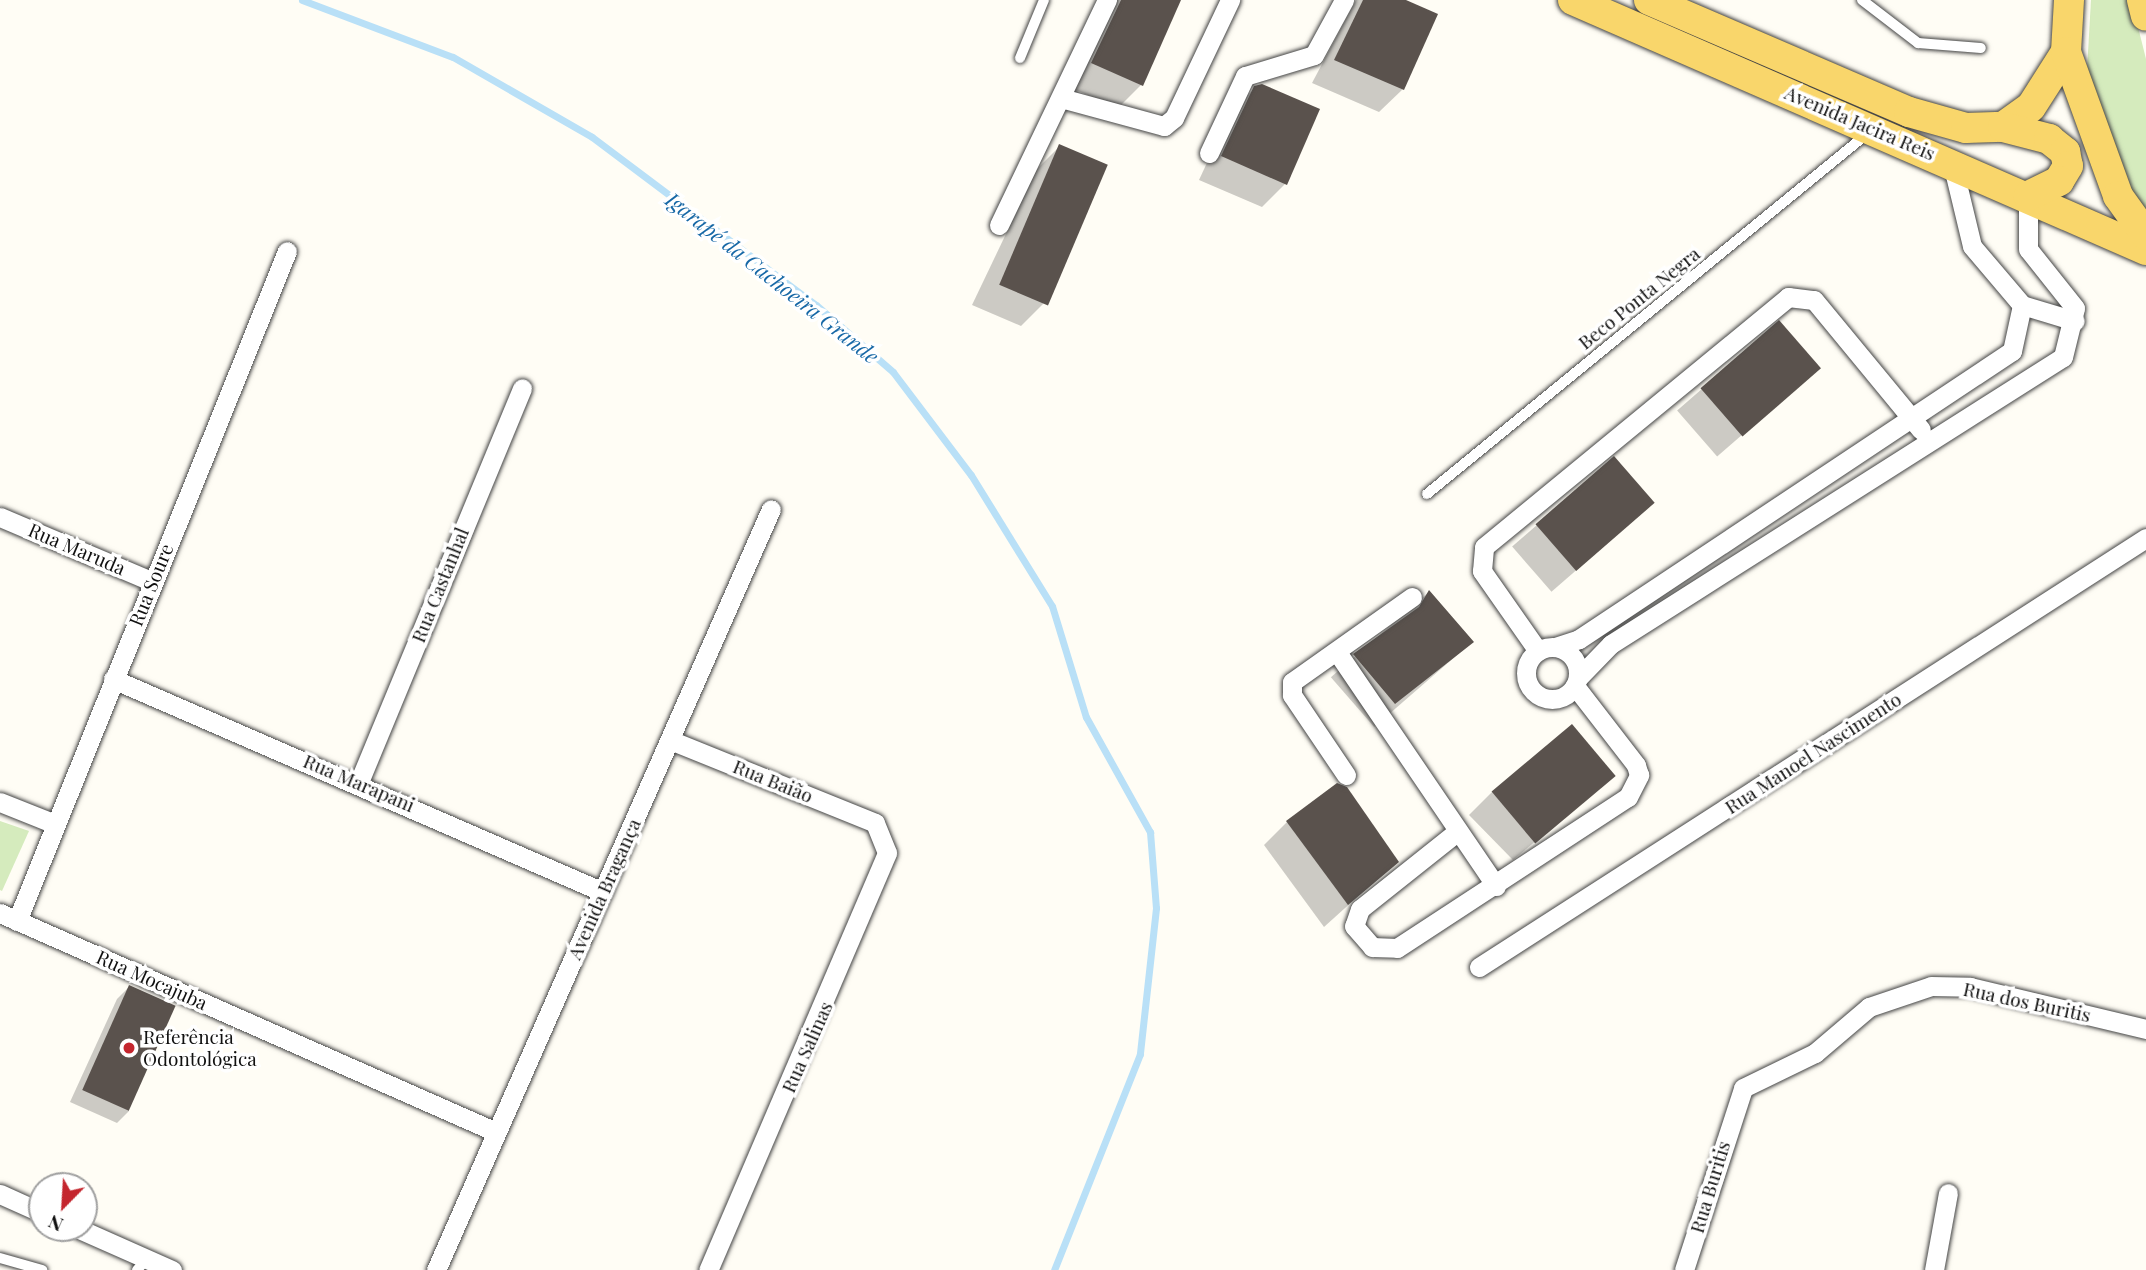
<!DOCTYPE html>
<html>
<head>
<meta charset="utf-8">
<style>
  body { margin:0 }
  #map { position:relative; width:2146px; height:1270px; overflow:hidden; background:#fffdf5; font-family:"Playfair Display",serif }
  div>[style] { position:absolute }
  .green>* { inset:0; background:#d5ebbd }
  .shadow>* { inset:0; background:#0003; transform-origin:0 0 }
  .stream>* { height:7px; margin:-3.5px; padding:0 3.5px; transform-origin:3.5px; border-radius:3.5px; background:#b9e0f7 }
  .building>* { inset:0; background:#5a524d; transform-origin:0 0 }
  .roads { filter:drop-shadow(0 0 2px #444) drop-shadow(0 0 2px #444) }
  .lane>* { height:10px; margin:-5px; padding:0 5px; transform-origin:5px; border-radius:5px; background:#fff }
  .street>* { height:19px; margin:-9.5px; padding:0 9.5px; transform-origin:9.5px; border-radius:9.5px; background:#fff }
  .street>.ring { margin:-9.5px; padding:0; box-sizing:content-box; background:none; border:19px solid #fff; border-radius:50% }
  .primary>* { height:30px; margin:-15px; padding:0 15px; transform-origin:15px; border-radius:15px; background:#f9d66b }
  .dots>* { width:19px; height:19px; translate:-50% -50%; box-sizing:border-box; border:4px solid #fff; border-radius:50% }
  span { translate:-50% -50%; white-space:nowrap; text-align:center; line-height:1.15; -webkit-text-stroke:7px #fff; paint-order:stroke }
  .street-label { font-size:19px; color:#111 }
  .poi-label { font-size:19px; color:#111 }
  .left { translate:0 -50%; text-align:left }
  .water-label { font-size:21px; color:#1768a6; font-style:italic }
  .north { position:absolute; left:28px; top:1172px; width:70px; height:70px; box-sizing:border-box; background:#fff; border:2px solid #a0a0a0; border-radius:50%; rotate:204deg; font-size:19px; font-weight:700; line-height:28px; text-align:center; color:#111 }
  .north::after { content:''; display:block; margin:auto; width:24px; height:32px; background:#c4262e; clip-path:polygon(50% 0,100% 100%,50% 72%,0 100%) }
</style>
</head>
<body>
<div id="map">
  <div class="green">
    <i style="clip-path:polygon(2091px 0,2130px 0,2137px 23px,2146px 59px,2146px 210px,2132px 190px,2087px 70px)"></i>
    <i style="clip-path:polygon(0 821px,29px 831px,2px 891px,0 890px)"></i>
  </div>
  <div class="shadow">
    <i style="clip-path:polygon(1110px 0,1179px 0,1141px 85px,1118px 108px,1069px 87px)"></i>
    <i style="clip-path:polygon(1356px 0,1402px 0,1403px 89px,1379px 112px,1312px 83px)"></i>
    <i style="clip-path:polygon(1255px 88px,1285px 184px,1262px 207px,1199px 180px,1231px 111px)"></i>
    <i style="clip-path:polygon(1060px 146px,1044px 303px,1021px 326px,972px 305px,1037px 169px)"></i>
    <i style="left:1779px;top:322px;width:61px;height:135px;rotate:49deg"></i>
    <i style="left:1614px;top:458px;width:60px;height:135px;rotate:49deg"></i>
    <i style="left:1429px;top:592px;width:66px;height:130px;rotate:49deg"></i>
    <i style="clip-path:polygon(1614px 776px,1513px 860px,1469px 815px,1492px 792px)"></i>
    <i style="clip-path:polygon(1287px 822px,1396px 862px,1324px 927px,1264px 845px)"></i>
    <i style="clip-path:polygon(129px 987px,129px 1111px,117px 1123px,70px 1102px,117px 999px)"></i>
  </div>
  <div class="stream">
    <i style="left:302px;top:0;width:161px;rotate:20.7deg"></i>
    <i style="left:453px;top:57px;width:160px;rotate:29.9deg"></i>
    <i style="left:592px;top:137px;width:280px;rotate:36.9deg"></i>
    <i style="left:816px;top:305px;width:102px;rotate:41deg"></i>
    <i style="left:893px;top:372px;width:129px;rotate:52.9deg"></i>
    <i style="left:971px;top:475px;width:154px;rotate:58.3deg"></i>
    <i style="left:1052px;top:606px;width:116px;rotate:73deg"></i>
    <i style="left:1086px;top:717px;width:132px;rotate:60.9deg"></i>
    <i style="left:1150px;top:832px;width:76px;rotate:85.5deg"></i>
    <i style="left:1156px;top:908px;width:147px;rotate:96.3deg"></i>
    <i style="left:1140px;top:1054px;width:232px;rotate:111.7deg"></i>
  </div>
  <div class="building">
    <i style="clip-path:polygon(1121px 0,1181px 0,1143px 86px,1091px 63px)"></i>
    <i style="clip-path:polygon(1363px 0,1406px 0,1438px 14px,1404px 90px,1334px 60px)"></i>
    <i style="clip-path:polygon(1262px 84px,1320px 109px,1287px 185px,1221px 156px,1254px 86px)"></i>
    <i style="left:1059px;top:144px;width:53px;height:153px;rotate:23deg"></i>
    <i style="left:1779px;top:320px;width:64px;height:104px;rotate:49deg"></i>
    <i style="left:1614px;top:456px;width:62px;height:104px;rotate:49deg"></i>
    <i style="clip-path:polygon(1429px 590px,1474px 642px,1395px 704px,1353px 654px,1419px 607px)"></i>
    <i style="left:1572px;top:724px;width:68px;height:105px;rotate:50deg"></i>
    <i style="clip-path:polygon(1337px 783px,1347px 787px,1399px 862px,1348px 905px,1286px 821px)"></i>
    <i style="left:129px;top:985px;width:51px;height:115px;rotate:24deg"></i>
  </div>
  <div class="roads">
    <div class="lane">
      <i style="left:1862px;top:0;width:71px;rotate:37.5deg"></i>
      <i style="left:1918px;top:43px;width:63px;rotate:4.5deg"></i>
      <i style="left:1020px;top:58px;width:63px;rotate:-67.5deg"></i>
      <i style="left:1427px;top:494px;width:570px;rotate:-39.3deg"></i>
      <i style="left:0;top:1258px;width:44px;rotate:15.9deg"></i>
      <i style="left:137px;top:1270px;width:15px;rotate:-48deg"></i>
    </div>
    <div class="street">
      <i style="left:1061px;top:98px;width:107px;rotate:15.2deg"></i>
      <i style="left:1164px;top:126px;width:13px;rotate:-39deg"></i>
      <i style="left:1174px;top:118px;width:131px;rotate:-64.6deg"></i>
      <i style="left:1209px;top:153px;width:85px;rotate:-64.9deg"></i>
      <i style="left:1245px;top:76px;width:72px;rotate:-16.9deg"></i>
      <i style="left:1314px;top:55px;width:63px;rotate:-61.4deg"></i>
      <i style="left:999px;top:225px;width:250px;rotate:-64.4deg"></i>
      <i style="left:2022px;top:305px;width:55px;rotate:16.8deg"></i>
      <i style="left:0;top:517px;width:166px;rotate:23deg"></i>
      <i class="ring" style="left:1526px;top:647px;width:33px;height:33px"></i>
      <i style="left:1555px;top:647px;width:25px;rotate:-18deg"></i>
      <i style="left:1579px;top:639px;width:520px;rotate:-33.63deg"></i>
      <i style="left:2012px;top:351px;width:47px;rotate:-77.7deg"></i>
      <i style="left:2022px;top:305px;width:77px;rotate:-130.3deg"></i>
      <i style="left:1972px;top:246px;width:85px;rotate:-103.5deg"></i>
      <i style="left:1538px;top:651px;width:98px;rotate:-125deg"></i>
      <i style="left:1482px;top:571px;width:24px;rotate:-85deg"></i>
      <i style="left:1484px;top:547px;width:394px;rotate:-39.4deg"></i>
      <i style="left:1788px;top:297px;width:26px;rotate:7deg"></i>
      <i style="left:1814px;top:300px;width:168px;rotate:50.5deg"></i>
      <i style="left:1337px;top:652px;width:283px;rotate:55.8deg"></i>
      <i style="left:1578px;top:678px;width:47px;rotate:-45.9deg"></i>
      <i style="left:1611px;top:644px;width:535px;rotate:-32.41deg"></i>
      <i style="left:2063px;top:357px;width:50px;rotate:-76.2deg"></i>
      <i style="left:2075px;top:308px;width:75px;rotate:-128.5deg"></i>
      <i style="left:2028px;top:249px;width:53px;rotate:-90deg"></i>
      <i style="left:113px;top:679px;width:534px;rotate:23.49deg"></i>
      <i style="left:670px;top:740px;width:221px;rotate:22deg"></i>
      <i style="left:875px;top:823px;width:32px;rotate:68deg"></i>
      <i style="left:887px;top:853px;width:454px;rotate:113.2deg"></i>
      <i style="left:1346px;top:775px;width:97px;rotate:-124deg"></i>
      <i style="left:1292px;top:695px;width:13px;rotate:-90deg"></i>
      <i style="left:1292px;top:682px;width:147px;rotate:-35.3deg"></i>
      <i style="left:359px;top:782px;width:426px;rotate:-67.5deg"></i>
      <i style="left:0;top:802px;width:59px;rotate:21.8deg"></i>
      <i style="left:1458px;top:831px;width:125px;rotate:141.5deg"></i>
      <i style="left:1360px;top:909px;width:18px;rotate:109deg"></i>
      <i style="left:1354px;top:926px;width:28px;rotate:49deg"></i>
      <i style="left:1372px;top:947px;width:25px;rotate:2deg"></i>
      <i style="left:1397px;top:948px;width:276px;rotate:-33.2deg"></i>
      <i style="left:1628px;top:797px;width:25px;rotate:-63deg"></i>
      <i style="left:1639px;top:775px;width:10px;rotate:-107deg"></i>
      <i style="left:1636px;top:765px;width:100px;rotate:-127.7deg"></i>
      <i style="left:0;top:913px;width:542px;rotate:23.82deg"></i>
      <i style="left:17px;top:921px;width:722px;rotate:-68.05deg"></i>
      <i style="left:1479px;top:967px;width:793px;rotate:-32.75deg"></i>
      <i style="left:0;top:1194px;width:46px;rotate:24.3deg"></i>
      <i style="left:77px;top:1228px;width:104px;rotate:23.9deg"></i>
      <i style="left:436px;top:1270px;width:831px;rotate:-66.24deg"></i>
      <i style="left:1684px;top:1270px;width:191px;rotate:-72deg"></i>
      <i style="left:1743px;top:1088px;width:80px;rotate:-25.9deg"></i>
      <i style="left:1815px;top:1053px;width:71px;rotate:-40.4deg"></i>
      <i style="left:1869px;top:1007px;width:65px;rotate:-18.7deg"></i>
      <i style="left:1931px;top:986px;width:39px;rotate:1deg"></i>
      <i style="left:1970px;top:987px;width:181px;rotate:13.4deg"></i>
      <i style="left:1934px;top:1270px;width:78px;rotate:-79.7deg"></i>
    </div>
    <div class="primary">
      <i style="left:1573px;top:0;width:625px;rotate:23.57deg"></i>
      <i style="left:1649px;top:0;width:283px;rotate:23.3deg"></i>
      <i style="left:1909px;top:112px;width:59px;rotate:15.7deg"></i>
      <i style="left:1966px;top:128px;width:37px;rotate:-2deg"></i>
      <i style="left:2003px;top:127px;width:34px;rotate:-36deg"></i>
      <i style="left:2031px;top:107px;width:65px;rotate:-57.5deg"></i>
      <i style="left:2069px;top:0;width:52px;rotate:93.3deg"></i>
      <i style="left:2066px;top:52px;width:153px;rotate:70.1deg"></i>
      <i style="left:2118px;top:196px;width:48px;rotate:54.3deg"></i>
      <i style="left:2142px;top:0;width:16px;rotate:76deg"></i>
      <i style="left:2003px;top:127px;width:48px;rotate:14.6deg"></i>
      <i style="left:2049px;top:139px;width:21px;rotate:39deg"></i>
      <i style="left:2065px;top:152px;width:14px;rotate:78deg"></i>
      <i style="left:2068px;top:166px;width:17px;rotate:121deg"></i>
      <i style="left:2059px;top:181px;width:34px;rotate:154deg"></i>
    </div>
  </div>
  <div class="dots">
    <i style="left:129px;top:1048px;background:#c4262e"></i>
  </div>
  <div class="street-label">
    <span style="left:1860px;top:123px;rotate:23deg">Avenida Jacira Reis</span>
    <span style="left:1639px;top:298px;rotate:-39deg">Beco Ponta Negra</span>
    <span style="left:77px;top:549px;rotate:23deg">Rua Maruda</span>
    <span style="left:151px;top:585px;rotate:-68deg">Rua Soure</span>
    <span style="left:440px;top:585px;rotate:-68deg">Rua Castanhal</span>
    <span style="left:1813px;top:753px;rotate:-33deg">Rua Manoel Nascimento</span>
    <span style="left:773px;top:781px;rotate:22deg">Rua Baião</span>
    <span style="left:359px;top:783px;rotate:23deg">Rua Marapani</span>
    <span style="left:604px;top:889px;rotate:-66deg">Avenida Bragança</span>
    <span style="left:152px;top:980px;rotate:24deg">Rua Mocajuba</span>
    <span style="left:2027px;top:1002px;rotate:12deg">Rua dos Buritis</span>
    <span style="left:807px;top:1047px;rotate:-66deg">Rua Salinas</span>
    <span style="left:1710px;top:1187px;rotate:-73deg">Rua Buritis</span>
  </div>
  <div class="poi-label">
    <span class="left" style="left:143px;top:1048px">Referência<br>Odontológica</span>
  </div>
  <div class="water-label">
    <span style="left:773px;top:277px;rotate:38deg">Igarapé da Cachoeira Grande</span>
  </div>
  <div class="north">N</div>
</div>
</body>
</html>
